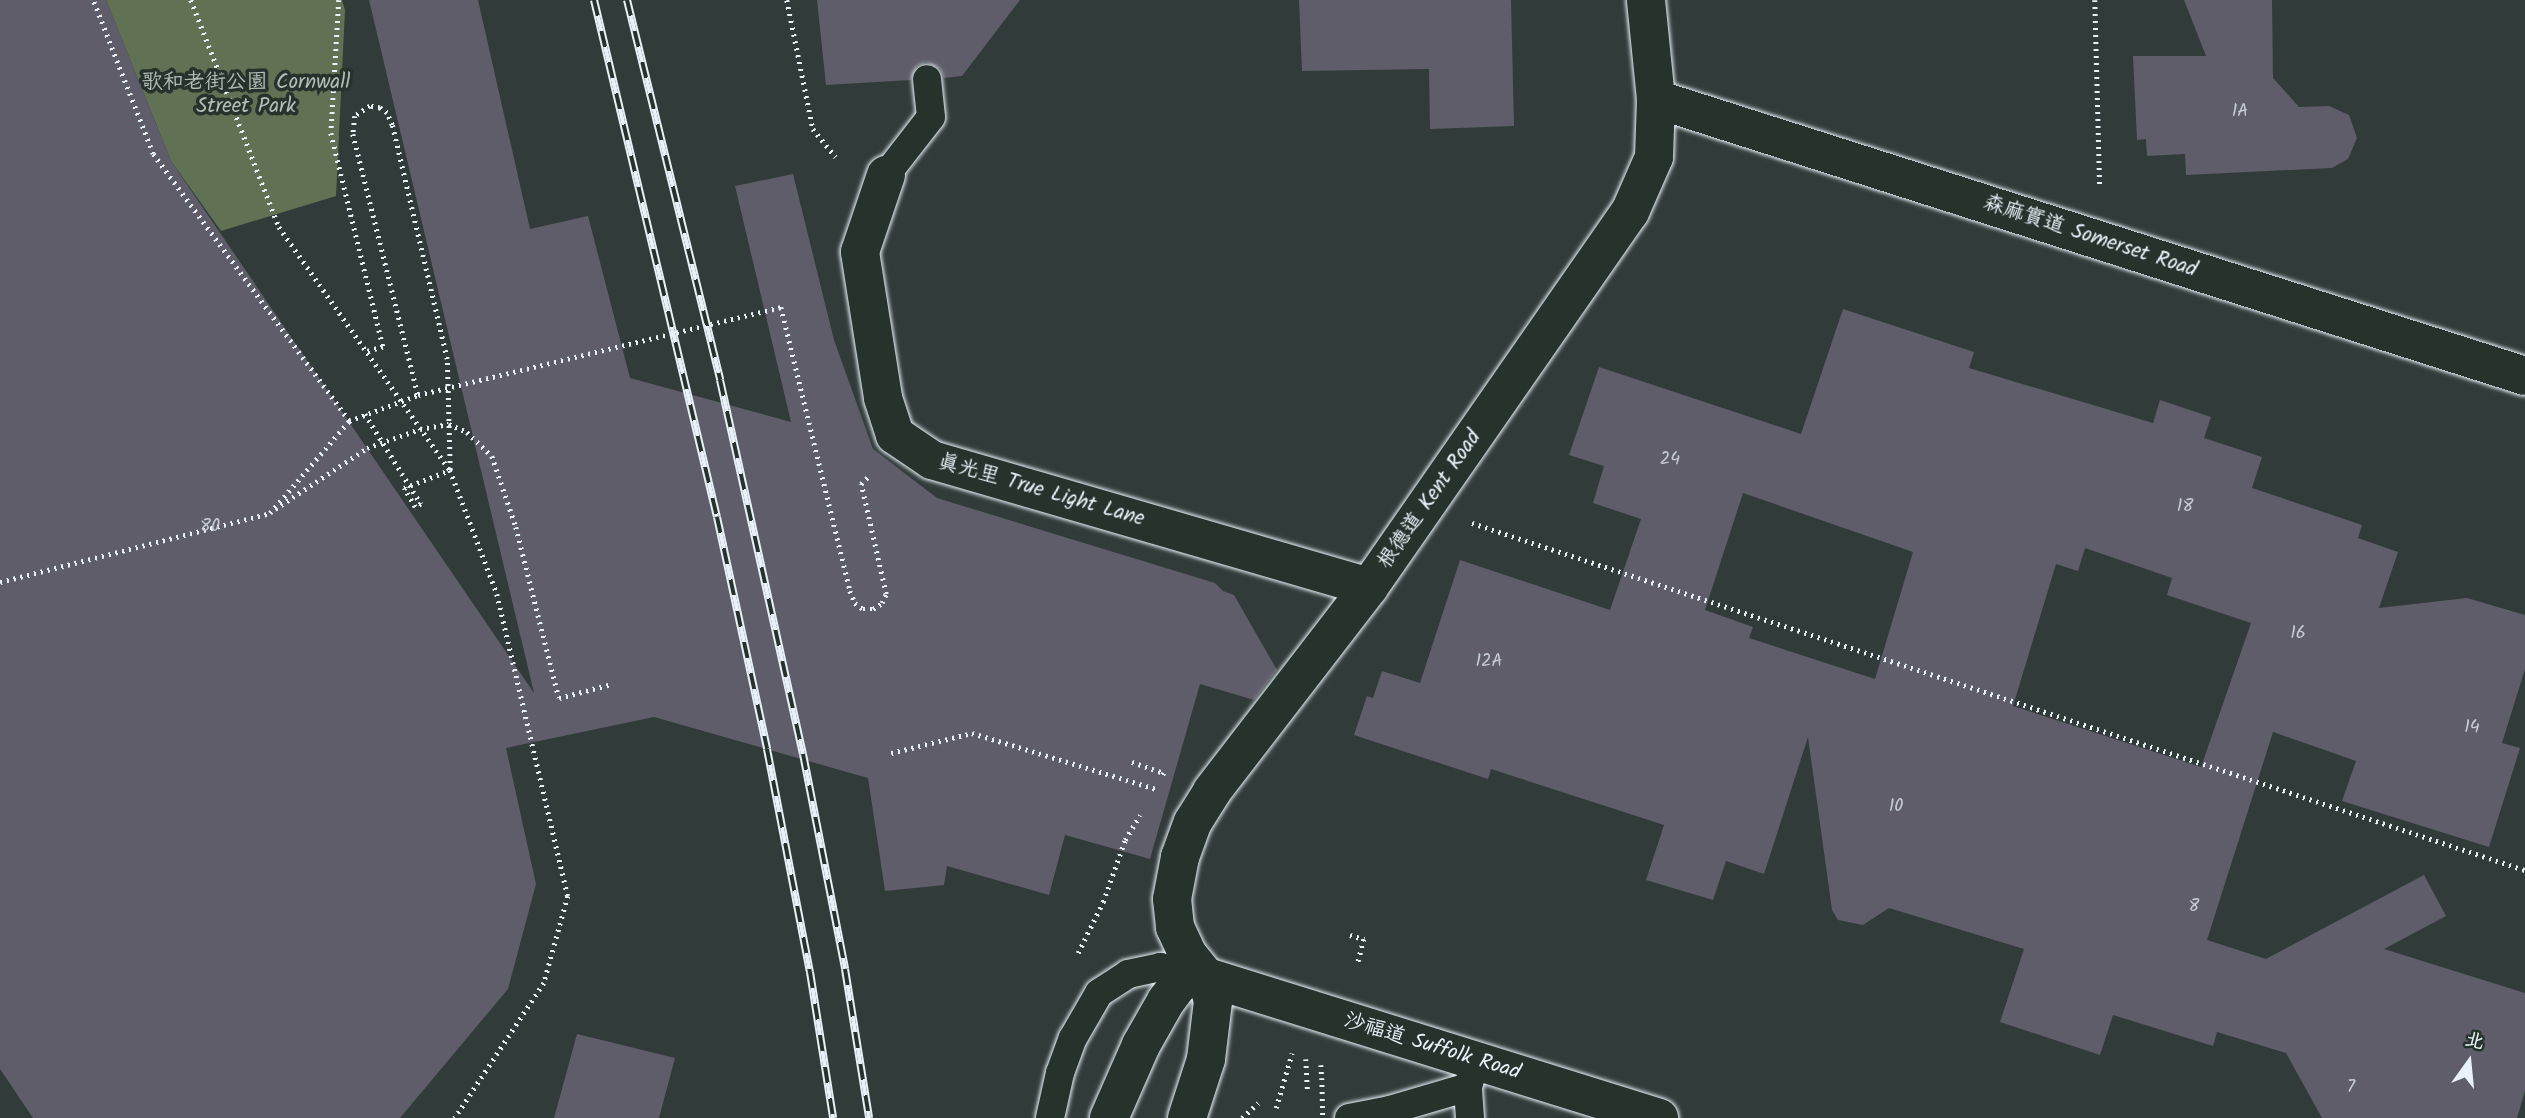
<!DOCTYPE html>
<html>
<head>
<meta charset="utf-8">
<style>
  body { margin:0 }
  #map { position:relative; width:2525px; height:1118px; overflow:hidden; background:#313b39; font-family:Kalam,"LXGW WenKai TC",sans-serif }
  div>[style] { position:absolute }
  .green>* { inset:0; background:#617254 }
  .building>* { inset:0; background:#5f5d69 }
  .path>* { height:4.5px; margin-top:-2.25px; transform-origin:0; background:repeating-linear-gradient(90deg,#e8f1f8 0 2px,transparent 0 7px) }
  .roads { filter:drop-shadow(0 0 2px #e8f1f8) drop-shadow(0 0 2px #e8f1f8) }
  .service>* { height:28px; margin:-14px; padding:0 14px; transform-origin:14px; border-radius:14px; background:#26332d }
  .minor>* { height:38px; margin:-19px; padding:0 19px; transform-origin:19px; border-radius:19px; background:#26332d }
  .rail>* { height:8px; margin-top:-4px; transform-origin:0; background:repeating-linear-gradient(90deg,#26332d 0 16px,#e8f1f8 0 32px); box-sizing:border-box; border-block:2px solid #e8f1f8 }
  .path-bridge>* { height:4.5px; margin-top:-2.25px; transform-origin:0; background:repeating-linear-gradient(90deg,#e8f1f8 0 2px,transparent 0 7px) }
  span { translate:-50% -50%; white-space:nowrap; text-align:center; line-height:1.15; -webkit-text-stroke:7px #26332d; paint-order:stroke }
  .number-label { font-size:18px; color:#c6ccd4 }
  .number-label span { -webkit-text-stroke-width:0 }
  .park-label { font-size:21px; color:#b2beb6 }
  .street-label { font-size:21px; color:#e8f1f8 }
  .north { position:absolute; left:2434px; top:1027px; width:70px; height:70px; -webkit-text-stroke:5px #26332d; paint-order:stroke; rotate:15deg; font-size:19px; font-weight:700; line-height:28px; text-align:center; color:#e8f1f8 }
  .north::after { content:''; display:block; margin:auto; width:24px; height:32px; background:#e8f1f8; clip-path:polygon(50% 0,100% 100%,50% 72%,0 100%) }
</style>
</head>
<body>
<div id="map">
  <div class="green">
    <i style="clip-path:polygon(106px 0,342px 0,345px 10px,336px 196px,221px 231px,171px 161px)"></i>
  </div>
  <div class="building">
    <i style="clip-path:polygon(0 0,106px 0,171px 161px,534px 693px,369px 0,478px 0,530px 229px,588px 216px,630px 378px,791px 422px,735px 186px,793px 174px,834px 340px,873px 449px,937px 498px,1215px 583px,1223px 591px,1234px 595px,1277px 670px,1254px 700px,1200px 684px,1150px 859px,1065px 835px,1049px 895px,947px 866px,944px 885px,885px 891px,868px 778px,654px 717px,506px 748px,536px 884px,508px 989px,400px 1118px,33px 1118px,0 1069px)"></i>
    <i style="clip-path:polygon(817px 0,1020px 0,962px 76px,944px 78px,940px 69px,926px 62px,917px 66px,911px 80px,826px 85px)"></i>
    <i style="clip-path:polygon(1299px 0,1511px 0,1514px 126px,1430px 129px,1429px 69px,1302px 71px)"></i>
    <i style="clip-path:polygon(2184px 0,2272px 0,2273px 78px,2299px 107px,2329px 106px,2349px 115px,2357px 138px,2348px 159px,2332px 168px,2186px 175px,2185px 154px,2147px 156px,2146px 139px,2137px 140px,2133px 56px,2206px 56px)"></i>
    <i style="clip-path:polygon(evenodd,1843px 309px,1974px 352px,1969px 368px,2153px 423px,2160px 400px,2211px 417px,2204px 438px,2262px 457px,2252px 488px,2362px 525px,2358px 538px,2398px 552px,2379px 608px,2467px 598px,2525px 615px,2525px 669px,2502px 743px,2520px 748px,2489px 847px,2342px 801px,2356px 761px,2273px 732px,2207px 940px,2266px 959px,2424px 875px,2446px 916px,2384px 949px,2525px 993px,2525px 1091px,2517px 1118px,2322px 1118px,2286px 1053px,2217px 1032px,2213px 1046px,2113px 1015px,2100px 1055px,2000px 1022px,2024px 949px,1889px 908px,1863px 925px,1838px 920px,1832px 910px,1808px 737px,1764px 874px,1726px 861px,1713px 900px,1646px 880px,1664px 825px,1491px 769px,1488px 779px,1354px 735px,1367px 696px,1373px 698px,1382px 671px,1420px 683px,1460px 560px,1610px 610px,1641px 519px,1593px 503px,1604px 466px,1569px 455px,1599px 367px,1801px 434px,1843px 309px,1743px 493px,1913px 552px,1875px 679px,1749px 638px,1753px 627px,1705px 610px,1743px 493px,1843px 309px,2085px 548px,2172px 578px,2167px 595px,2251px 623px,2201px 767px,2013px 706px,2056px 564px,2078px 571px,2085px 548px)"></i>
    <i style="clip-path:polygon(577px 1034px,675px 1058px,659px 1118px,554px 1118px)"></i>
  </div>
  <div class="path">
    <i style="left:191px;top:0;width:243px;rotate:68.8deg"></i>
    <i style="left:279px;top:227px;width:297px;rotate:54.9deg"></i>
    <i style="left:450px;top:470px;width:133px;rotate:69.2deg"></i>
    <i style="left:497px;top:594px;width:310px;rotate:76.8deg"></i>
    <i style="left:568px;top:896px;width:90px;rotate:105.4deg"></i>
    <i style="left:544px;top:983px;width:162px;rotate:123.4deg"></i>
    <i style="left:339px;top:0;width:133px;rotate:93.4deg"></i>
    <i style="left:331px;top:133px;width:220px;rotate:76.3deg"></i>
    <i style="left:383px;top:347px;width:18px;rotate:164deg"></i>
    <i style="left:787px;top:0;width:132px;rotate:78.6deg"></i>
    <i style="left:813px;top:129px;width:36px;rotate:51deg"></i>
    <i style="left:2095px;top:0;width:188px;rotate:88.5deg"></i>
    <i style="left:781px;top:307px;width:292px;rotate:76.3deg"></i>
    <i style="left:850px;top:591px;width:13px;rotate:67deg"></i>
    <i style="left:855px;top:603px;width:10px;rotate:37deg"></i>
    <i style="left:863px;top:609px;width:10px"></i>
    <i style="left:873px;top:609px;width:11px;rotate:-34deg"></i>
    <i style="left:882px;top:603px;width:10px;rotate:-66deg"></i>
    <i style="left:886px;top:594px;width:113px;rotate:-102.8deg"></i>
    <i style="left:861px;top:484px;width:10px;rotate:-45deg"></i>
    <i style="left:404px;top:488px;width:49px;rotate:-21.4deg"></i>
    <i style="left:450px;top:470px;width:111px;rotate:-91.5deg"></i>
    <i style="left:447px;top:359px;width:240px;rotate:-103.2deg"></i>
    <i style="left:392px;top:125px;width:13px;rotate:-113deg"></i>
    <i style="left:387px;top:113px;width:9px;rotate:-144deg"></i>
    <i style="left:380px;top:108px;width:10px;rotate:-169deg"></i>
    <i style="left:370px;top:106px;width:18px;rotate:146deg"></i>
    <i style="left:355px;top:116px;width:18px;rotate:96deg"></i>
    <i style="left:353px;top:134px;width:269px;rotate:76deg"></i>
    <i style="left:275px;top:509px;width:110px;rotate:-33.5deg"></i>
    <i style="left:367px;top:448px;width:56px;rotate:-19.7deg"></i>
    <i style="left:420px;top:429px;width:29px;rotate:-10deg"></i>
    <i style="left:449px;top:424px;width:20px;rotate:24deg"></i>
    <i style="left:467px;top:432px;width:35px;rotate:44deg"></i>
    <i style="left:492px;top:456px;width:75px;rotate:71.3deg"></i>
    <i style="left:516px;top:527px;width:176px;rotate:75.9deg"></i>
    <i style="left:559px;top:698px;width:55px;rotate:-14.8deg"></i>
    <i style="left:1472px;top:523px;width:1109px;rotate:18.24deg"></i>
    <i style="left:0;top:582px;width:279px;rotate:-14.3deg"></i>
    <i style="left:270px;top:513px;width:121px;rotate:-49.3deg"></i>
    <i style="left:349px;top:421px;width:331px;rotate:-126.3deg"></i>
    <i style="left:153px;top:154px;width:165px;rotate:-111.3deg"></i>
    <i style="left:891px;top:753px;width:83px;rotate:-13.9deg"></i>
    <i style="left:972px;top:733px;width:192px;rotate:16.9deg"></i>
    <i style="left:1132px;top:762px;width:34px;rotate:19deg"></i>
    <i style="left:1164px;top:773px;width:4px;rotate:117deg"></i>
    <i style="left:1350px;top:935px;width:15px;rotate:16deg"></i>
    <i style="left:1364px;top:939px;width:25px;rotate:104deg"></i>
    <i style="left:1078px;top:953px;width:57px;rotate:-63.9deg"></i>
    <i style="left:1103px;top:902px;width:66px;rotate:-70.5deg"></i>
    <i style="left:1125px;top:840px;width:29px;rotate:-59deg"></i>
    <i style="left:1306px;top:1059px;width:34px;rotate:87deg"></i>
    <i style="left:1321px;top:1065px;width:13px;rotate:86deg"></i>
    <i style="left:1276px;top:1108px;width:57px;rotate:-73.8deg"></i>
    <i style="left:1242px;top:1118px;width:22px;rotate:-43deg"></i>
  </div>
  <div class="roads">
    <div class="service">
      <i style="left:886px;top:175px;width:73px;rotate:-52.2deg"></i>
      <i style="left:931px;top:117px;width:38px;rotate:-96deg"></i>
      <i style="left:1050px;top:1118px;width:46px;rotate:-77.5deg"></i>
      <i style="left:1060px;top:1073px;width:37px;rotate:-70deg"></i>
      <i style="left:1073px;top:1038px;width:52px;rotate:-60deg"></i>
      <i style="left:1099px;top:993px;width:35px;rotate:-33deg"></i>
      <i style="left:1128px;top:974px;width:33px;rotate:-12deg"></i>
      <i style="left:1160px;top:967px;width:38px;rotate:11deg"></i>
      <i style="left:1349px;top:1118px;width:42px;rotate:-11deg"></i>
      <i style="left:1390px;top:1110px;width:81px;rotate:-16.4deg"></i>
      <i style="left:1470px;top:1118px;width:31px;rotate:-94deg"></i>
      <i style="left:1468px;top:1087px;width:19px;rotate:-74deg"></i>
    </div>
    <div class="minor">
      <i style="left:1656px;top:99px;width:912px;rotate:17.68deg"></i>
      <i style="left:886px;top:175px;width:81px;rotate:108.7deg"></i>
      <i style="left:860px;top:252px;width:148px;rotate:81deg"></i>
      <i style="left:883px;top:398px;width:39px;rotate:72deg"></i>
      <i style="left:895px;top:435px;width:45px;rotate:34deg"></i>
      <i style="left:932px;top:460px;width:455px;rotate:16.2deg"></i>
      <i style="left:1109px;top:1118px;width:80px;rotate:-66.3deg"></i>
      <i style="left:1141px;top:1045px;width:51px;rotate:-60.4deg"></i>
      <i style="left:1166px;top:1001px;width:21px;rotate:-53deg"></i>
      <i style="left:1179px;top:984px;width:21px;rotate:-29deg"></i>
      <i style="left:1197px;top:974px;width:484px;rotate:17.3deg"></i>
      <i style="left:1187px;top:1118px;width:62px;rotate:-72.1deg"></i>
      <i style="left:1206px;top:1059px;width:58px;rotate:-83.1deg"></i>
      <i style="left:1213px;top:1001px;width:25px;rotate:-106deg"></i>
      <i style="left:1206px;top:977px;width:28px;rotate:-129deg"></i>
      <i style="left:1188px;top:955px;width:31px;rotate:-115deg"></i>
      <i style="left:1175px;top:927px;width:28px;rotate:-96deg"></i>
      <i style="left:1172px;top:899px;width:43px;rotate:-79.2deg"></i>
      <i style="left:1180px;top:857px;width:37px;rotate:-70deg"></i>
      <i style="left:1193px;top:822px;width:36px;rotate:-58deg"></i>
      <i style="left:1212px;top:791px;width:257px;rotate:-52.4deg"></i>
      <i style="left:1369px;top:587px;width:457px;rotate:-55.2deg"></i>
      <i style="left:1630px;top:212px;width:60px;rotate:-66.4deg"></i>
      <i style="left:1654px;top:157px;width:58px;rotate:-88deg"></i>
      <i style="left:1656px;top:99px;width:100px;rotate:-95.8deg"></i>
    </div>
  </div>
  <div class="rail">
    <i style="left:594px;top:0;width:531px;rotate:76.62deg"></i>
    <i style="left:717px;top:517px;width:237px;rotate:77.8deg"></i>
    <i style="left:767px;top:749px;width:227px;rotate:79.1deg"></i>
    <i style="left:810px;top:972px;width:148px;rotate:81deg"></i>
    <i style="left:627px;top:0;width:391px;rotate:76.2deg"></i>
    <i style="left:720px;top:380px;width:383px;rotate:77.5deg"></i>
    <i style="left:803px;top:754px;width:219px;rotate:78.9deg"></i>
    <i style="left:845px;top:969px;width:151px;rotate:80.8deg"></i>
  </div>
  <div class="path-bridge">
    <i style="left:365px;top:414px;width:106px;rotate:58.1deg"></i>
    <i style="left:421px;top:504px;width:7px;rotate:153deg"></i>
    <i style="left:415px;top:507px;width:22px;rotate:-120deg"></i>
    <i style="left:349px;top:421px;width:74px;rotate:-20.6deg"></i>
    <i style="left:418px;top:395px;width:374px;rotate:-13.6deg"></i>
    <i style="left:1322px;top:1078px;width:40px;rotate:88.6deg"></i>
  </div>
  <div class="number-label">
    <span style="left:2240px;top:112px">1A</span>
    <span style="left:1670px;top:460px">24</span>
    <span style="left:2185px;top:507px">18</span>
    <span style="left:210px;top:527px">80</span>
    <span style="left:2298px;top:634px">16</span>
    <span style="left:1489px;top:662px">12A</span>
    <span style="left:2472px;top:728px">14</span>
    <span style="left:1896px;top:807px">10</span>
    <span style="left:2194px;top:907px">8</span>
    <span style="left:2351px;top:1088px">7</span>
  </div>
  <div class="park-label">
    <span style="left:246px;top:95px">歌和老街公園 Cornwall<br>Street Park</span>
  </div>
  <div class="street-label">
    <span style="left:2090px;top:237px;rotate:18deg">森麻實道 Somerset Road</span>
    <span style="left:1041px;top:491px;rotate:16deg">真光里 True Light Lane</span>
    <span style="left:1430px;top:500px;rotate:-55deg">根德道 Kent Road</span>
    <span style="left:1432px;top:1047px;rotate:17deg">沙福道 Suffolk Road</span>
  </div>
  <div class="north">北</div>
</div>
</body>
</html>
